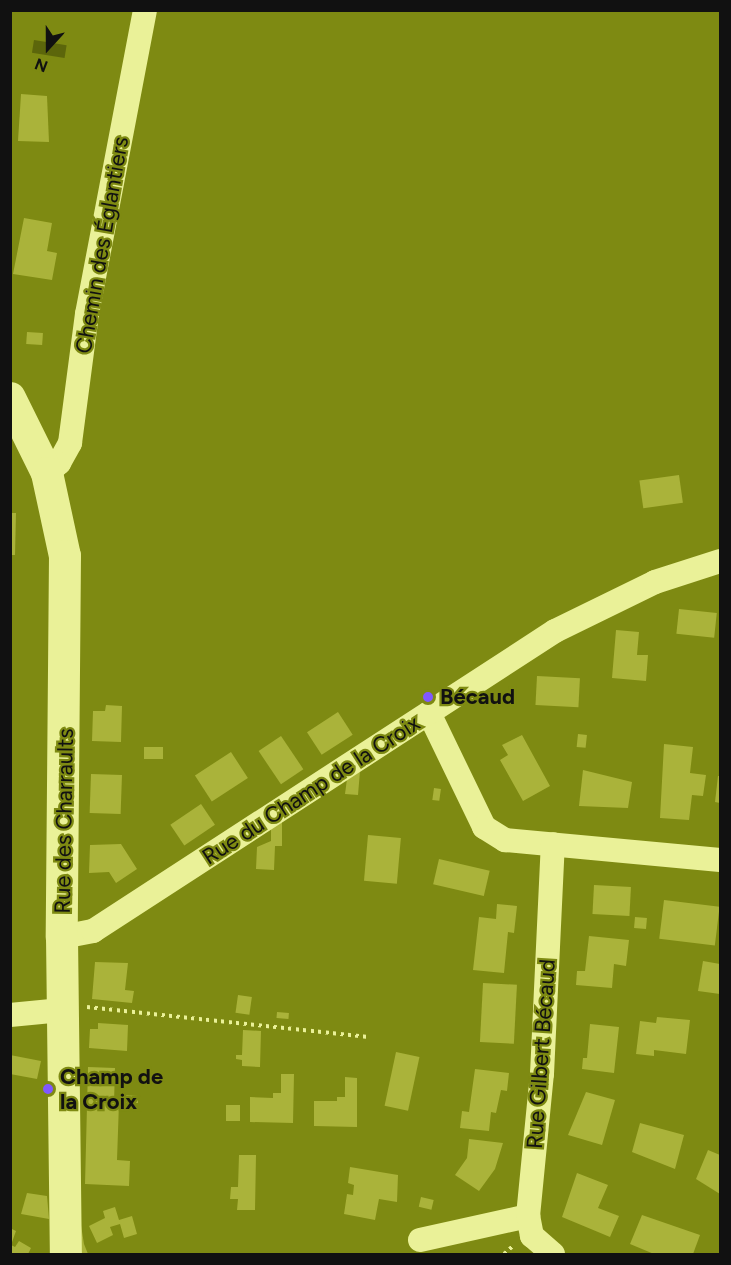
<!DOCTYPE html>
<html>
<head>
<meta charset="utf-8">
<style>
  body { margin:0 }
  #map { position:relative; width:731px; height:1265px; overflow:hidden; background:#7e8a12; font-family:Figtree,sans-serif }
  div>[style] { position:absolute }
  .water>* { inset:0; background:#5c660b; transform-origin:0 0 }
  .building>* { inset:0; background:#aab33a; transform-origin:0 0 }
  .path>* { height:4px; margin-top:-2px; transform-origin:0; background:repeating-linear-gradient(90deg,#eaf198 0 3px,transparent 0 7.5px) }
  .minor>* { height:24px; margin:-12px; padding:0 12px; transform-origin:12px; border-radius:12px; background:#eaf198 }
  .tertiary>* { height:32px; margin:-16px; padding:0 16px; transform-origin:16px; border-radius:16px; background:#eaf198 }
  .dots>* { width:16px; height:16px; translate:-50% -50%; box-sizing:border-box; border:3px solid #7e8a12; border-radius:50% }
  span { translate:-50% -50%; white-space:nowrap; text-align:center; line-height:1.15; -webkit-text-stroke:4.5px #7e8a12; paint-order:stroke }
  .street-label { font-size:22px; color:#111 }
  .poi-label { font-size:22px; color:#111; font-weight:700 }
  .left { translate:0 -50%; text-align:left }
  .frame { position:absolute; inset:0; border:12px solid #111; pointer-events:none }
  .north { position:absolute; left:18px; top:18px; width:60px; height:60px; -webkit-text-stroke:4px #7e8a12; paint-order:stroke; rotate:201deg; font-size:16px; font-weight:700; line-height:24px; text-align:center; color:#111 }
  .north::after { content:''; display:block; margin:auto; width:21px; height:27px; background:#111; clip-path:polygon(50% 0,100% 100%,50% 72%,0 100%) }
</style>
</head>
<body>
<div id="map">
  <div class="water">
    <i style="left:34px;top:40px;width:33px;height:13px;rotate:9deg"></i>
  </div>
  <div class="building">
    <i style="clip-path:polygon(21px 94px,47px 96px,49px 142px,18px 141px)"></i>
    <i style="clip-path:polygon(24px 218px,52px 223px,47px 251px,57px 253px,52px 280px,13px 274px)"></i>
    <i style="left:27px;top:332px;width:16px;height:12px;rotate:4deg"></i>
    <i style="left:679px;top:475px;width:28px;height:40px;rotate:82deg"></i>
    <i style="clip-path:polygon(10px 513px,16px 513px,15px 555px,10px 555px)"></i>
    <i style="left:679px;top:609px;width:38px;height:25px;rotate:6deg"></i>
    <i style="clip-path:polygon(616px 630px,639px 632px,637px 655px,648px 655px,646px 681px,612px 678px)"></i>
    <i style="left:537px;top:676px;width:43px;height:29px;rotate:3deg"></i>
    <i style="clip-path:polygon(106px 705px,122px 706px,121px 742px,92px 741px,93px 711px,105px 711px)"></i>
    <i style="left:338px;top:712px;width:27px;height:37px;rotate:57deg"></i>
    <i style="left:578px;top:734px;width:9px;height:13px;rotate:6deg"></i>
    <i style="clip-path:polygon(522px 735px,550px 786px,523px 801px,500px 760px,508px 755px,502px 745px)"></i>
    <i style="left:281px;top:736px;width:40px;height:27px;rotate:56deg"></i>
    <i style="clip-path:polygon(664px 744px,693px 747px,690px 773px,706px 775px,703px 796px,692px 795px,689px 820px,660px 818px)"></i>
    <i style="left:144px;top:747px;width:19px;height:12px"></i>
    <i style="left:231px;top:752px;width:31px;height:43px;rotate:57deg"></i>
    <i style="clip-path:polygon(583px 770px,632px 782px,628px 808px,579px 806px)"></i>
    <i style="clip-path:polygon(360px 771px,358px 795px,345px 794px,347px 779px)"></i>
    <i style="left:91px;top:774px;width:31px;height:39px;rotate:2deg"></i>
    <i style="clip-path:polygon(718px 776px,720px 776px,720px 803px,715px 802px)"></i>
    <i style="left:434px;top:788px;width:7px;height:12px;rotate:8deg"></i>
    <i style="left:201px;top:804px;width:25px;height:37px;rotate:56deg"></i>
    <i style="clip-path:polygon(282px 821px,282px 846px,275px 846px,274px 870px,256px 869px,257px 847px,271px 841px,271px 829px)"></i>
    <i style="left:368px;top:835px;width:33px;height:46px;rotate:5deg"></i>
    <i style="clip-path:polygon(121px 844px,137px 869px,116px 883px,109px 872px,89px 873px,90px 845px)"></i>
    <i style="left:439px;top:859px;width:52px;height:26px;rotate:13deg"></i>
    <i style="left:594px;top:885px;width:37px;height:29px;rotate:3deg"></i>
    <i style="left:664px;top:900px;width:56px;height:39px;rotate:7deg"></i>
    <i style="clip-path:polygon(497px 904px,517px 906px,514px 933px,508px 932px,504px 973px,473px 970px,479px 917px,496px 919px)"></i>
    <i style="left:635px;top:917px;width:12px;height:11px;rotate:5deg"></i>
    <i style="clip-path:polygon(589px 936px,629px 940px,626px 966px,614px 964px,612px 988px,576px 985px,577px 971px,585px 971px)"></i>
    <i style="clip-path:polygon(703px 961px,720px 964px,720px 994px,698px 991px)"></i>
    <i style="clip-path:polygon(95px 962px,128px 963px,125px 990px,134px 991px,132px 1003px,92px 999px)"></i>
    <i style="left:483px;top:983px;width:34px;height:59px;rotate:3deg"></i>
    <i style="left:238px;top:995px;width:14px;height:18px;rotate:8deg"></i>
    <i style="left:277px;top:1012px;width:12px;height:6px;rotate:5deg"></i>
    <i style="clip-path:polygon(657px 1017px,690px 1020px,686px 1054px,654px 1050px,654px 1056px,636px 1054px,640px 1021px,656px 1023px)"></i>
    <i style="clip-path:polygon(98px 1023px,128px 1025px,127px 1051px,89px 1048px,90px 1029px,98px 1029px)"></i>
    <i style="clip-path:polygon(590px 1024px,619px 1027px,614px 1073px,582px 1069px,583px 1058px,587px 1058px)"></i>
    <i style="clip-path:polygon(243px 1030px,261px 1031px,260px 1067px,242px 1066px,242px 1060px,236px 1059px,236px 1055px,242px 1055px)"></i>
    <i style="left:396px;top:1052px;width:24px;height:55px;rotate:12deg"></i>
    <i style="clip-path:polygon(10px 1055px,41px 1061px,37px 1079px,10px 1074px)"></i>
    <i style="clip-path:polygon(88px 1067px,115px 1068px,114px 1103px,119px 1103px,117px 1160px,130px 1161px,129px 1186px,85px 1184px)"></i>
    <i style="clip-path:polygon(475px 1069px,509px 1073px,507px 1091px,501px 1090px,496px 1113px,491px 1112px,489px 1131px,460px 1128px,462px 1111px,469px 1112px)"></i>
    <i style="clip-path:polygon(281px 1074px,294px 1074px,293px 1123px,250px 1122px,250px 1097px,273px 1098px,273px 1093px,281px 1093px)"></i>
    <i style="clip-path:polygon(345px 1077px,357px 1078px,357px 1127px,314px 1126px,314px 1101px,337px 1101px,337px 1097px,345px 1097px)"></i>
    <i style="clip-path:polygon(586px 1092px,615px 1100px,602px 1145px,568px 1135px)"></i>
    <i style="clip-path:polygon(124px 1095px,138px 1096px,138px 1103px,123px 1103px)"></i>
    <i style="left:226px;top:1105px;width:14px;height:16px"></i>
    <i style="clip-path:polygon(640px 1123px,684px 1135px,675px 1169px,632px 1152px)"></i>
    <i style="clip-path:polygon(469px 1139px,503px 1143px,495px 1169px,479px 1191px,455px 1175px,467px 1158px)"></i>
    <i style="clip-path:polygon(708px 1150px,720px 1155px,720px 1194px,696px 1179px)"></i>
    <i style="clip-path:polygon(239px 1155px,256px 1155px,255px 1210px,237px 1210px,238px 1199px,230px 1199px,231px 1187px,238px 1187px)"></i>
    <i style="clip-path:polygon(350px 1167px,398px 1175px,397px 1202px,379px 1199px,375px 1220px,344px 1214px,347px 1194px,353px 1195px,354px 1185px,348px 1183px)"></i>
    <i style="clip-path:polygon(577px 1173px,608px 1185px,598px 1208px,619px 1216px,610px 1237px,562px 1217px)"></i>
    <i style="clip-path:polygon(27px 1193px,47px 1196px,49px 1219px,21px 1214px)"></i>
    <i style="left:421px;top:1197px;width:13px;height:10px;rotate:13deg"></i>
    <i style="clip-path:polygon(115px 1207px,119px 1220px,132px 1216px,137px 1234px,124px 1238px,120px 1224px,110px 1227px,113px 1235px,97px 1243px,89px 1226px,105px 1218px,103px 1211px)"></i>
    <i style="clip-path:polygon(642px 1215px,700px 1235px,693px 1254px,654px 1254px,630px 1244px)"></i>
    <i style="clip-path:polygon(80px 1219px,84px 1244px,88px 1254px,78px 1254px)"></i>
    <i style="clip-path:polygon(10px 1228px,16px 1231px,11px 1245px,15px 1247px,19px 1241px,31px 1248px,28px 1254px,10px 1254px)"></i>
  </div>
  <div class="path">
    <i style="left:87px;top:1007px;width:283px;rotate:6.1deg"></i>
    <i style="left:504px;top:1254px;width:13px;rotate:-42deg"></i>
  </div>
  <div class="minor">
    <i style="left:47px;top:473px;width:16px;rotate:-40deg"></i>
    <i style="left:59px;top:463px;width:23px;rotate:-61deg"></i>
    <i style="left:70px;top:443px;width:130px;rotate:-82.5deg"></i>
    <i style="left:87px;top:314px;width:309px;rotate:-79.2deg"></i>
    <i style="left:429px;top:713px;width:127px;rotate:64.2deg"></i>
    <i style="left:484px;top:827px;width:25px;rotate:32deg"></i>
    <i style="left:505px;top:840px;width:216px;rotate:5.3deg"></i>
    <i style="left:62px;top:937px;width:32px;rotate:-11deg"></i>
    <i style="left:93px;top:931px;width:551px;rotate:-33deg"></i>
    <i style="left:555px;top:631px;width:111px;rotate:-26.1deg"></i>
    <i style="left:655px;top:582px;width:68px;rotate:-17.9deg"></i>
    <i style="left:10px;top:1015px;width:52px;rotate:-5.5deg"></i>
    <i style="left:420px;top:1240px;width:111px;rotate:-12.5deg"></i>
    <i style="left:553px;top:1254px;width:28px;rotate:-139deg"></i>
    <i style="left:532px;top:1236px;width:20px;rotate:-101deg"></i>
    <i style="left:528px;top:1216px;width:143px;rotate:-84.4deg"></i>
    <i style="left:542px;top:1074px;width:230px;rotate:-87.3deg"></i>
  </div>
  <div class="tertiary">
    <i style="left:10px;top:398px;width:84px;rotate:63.7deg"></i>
    <i style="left:47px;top:473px;width:85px;rotate:77.8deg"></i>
    <i style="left:65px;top:556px;width:381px;rotate:90.5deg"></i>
    <i style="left:62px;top:937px;width:317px;rotate:89.3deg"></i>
  </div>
  <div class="dots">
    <i style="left:428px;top:697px;background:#8058ff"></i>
    <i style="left:48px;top:1089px;background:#8058ff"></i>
  </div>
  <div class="street-label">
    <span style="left:102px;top:245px;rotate:-80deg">Chemin des Églantiers</span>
    <span style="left:311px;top:790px;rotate:-33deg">Rue du Champ de la Croix</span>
    <span style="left:64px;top:821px;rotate:-89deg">Rue des Charraults</span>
    <span style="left:541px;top:1054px;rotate:-86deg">Rue Gilbert Bécaud</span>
  </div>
  <div class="poi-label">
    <span class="left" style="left:440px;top:697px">Bécaud</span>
    <span class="left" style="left:60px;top:1089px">Champ de<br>la Croix</span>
  </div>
  <div class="frame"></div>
  <div class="north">N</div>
</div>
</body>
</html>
